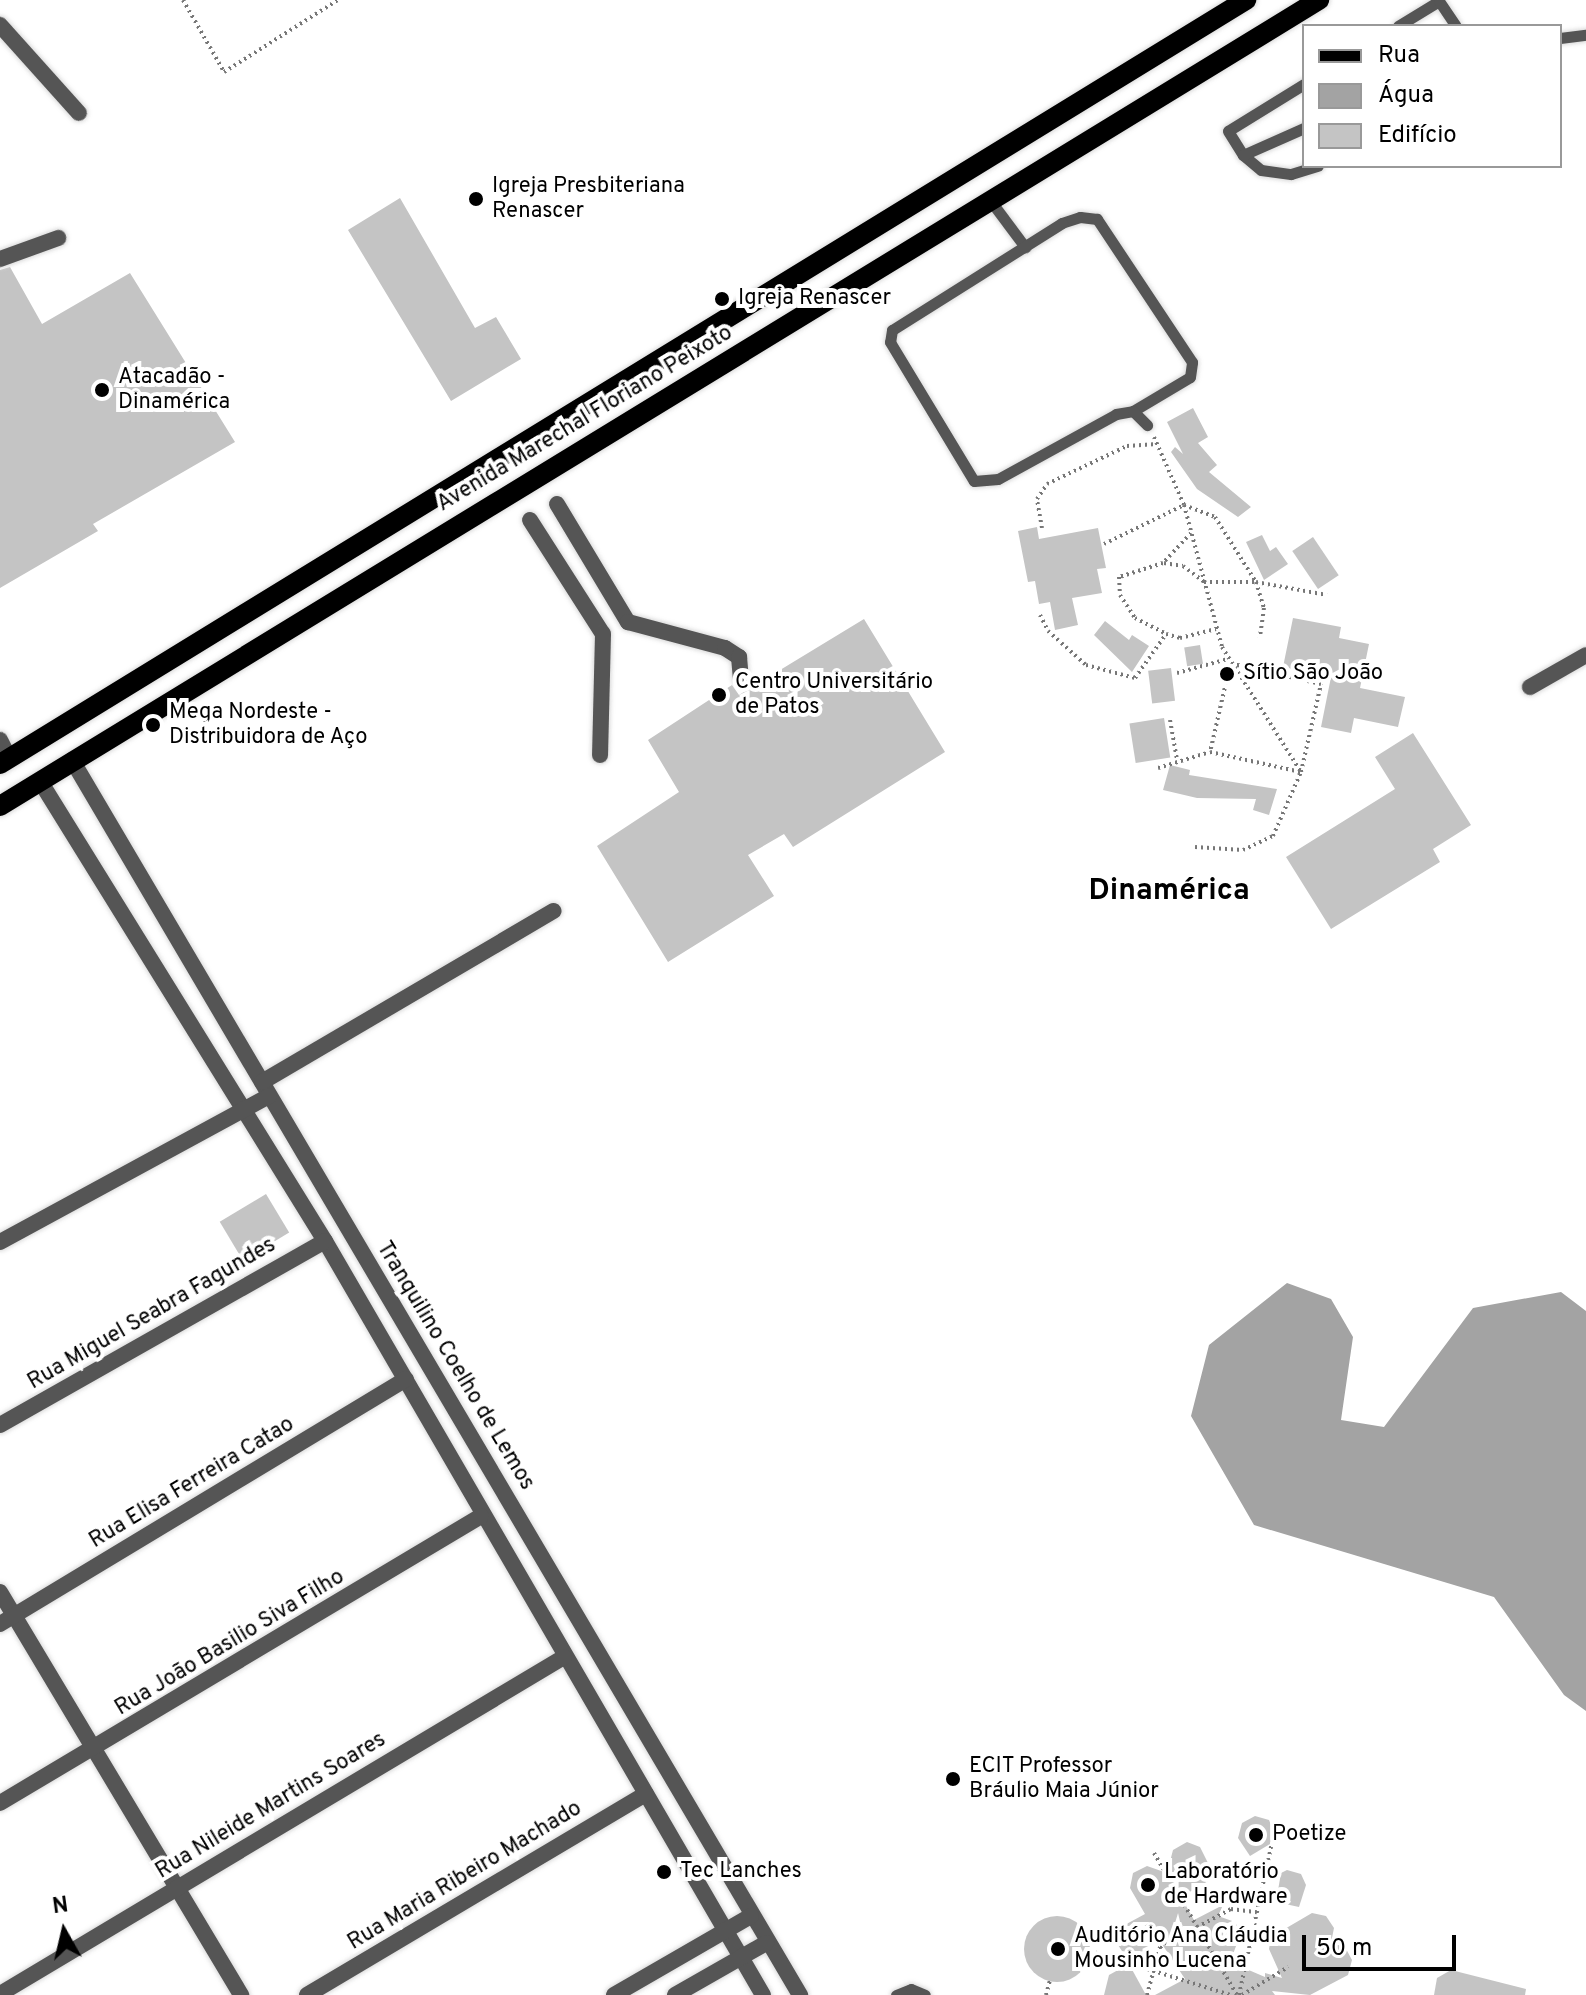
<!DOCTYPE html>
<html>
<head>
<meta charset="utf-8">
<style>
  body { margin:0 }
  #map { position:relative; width:1586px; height:1995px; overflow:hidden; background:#fff; font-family:Overpass,sans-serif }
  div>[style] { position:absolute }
  .water>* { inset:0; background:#a3a3a3 }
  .building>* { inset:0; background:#c4c4c4; transform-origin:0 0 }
  .round { border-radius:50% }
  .path>* { height:4px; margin-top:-2px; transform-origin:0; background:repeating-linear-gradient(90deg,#777 0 2px,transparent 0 6px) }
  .roads { filter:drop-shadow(0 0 2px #dbdbdb) drop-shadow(0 0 2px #dbdbdb) }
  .lane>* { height:11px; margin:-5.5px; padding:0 5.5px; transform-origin:5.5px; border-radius:5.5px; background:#555 }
  .street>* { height:16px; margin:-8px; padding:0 8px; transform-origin:8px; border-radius:8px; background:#555 }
  .primary>* { height:20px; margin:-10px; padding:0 10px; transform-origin:10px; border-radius:10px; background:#000 }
  .dots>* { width:22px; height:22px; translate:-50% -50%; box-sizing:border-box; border:4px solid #fff; border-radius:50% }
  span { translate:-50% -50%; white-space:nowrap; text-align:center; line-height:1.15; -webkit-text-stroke:8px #fff; paint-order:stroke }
  .poi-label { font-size:22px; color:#000 }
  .left { translate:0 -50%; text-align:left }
  .street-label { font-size:22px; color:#000 }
  .district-label { font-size:30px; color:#000; font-weight:700 }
  .legend { position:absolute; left:1302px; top:24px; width:260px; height:144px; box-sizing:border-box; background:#fff; border:2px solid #999; margin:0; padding:10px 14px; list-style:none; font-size:24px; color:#000 }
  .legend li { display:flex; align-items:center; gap:16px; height:40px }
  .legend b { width:40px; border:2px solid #999 }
  .north { position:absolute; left:24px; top:1891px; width:80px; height:80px; -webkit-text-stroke:6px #fff; paint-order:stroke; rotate:352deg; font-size:22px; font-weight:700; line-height:32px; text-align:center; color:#000 }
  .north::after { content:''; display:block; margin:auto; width:28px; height:36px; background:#000; clip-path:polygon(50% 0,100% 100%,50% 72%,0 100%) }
  .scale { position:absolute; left:1302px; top:1935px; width:154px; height:36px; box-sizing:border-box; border:4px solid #000; border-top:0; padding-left:10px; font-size:24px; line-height:28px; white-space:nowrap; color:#000; -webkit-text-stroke:6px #fff; paint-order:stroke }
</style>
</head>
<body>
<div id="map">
  <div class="water">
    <i style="clip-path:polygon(1287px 1283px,1331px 1299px,1353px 1337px,1341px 1420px,1384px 1427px,1473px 1308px,1561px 1292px,1586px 1311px,1586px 1711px,1564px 1695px,1494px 1597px,1254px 1525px,1191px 1416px,1209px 1345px)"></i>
  </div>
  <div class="building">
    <i style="clip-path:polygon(400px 198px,475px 328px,496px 317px,521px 359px,451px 401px,348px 230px)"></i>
    <i style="clip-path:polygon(10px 267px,42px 324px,130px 273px,235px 442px,93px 524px,98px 531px,0 588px,0 270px)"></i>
    <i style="clip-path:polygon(1193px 408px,1208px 437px,1198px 443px,1217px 465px,1209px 472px,1251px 507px,1238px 517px,1197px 489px,1171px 452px,1175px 447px,1183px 454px,1167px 422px)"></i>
    <i style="clip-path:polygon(1037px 527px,1039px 539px,1098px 528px,1106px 568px,1097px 569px,1102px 593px,1072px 598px,1078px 625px,1055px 630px,1050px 602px,1039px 604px,1035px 581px,1028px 582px,1018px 531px)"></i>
    <i style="clip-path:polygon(1262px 535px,1270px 551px,1276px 547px,1288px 564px,1264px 580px,1246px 542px)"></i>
    <i style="left:1313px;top:537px;width:46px;height:25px;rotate:56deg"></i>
    <i style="clip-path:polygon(1293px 618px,1341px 627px,1339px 638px,1369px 644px,1360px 688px,1405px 697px,1398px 727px,1354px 718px,1351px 733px,1321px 727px,1331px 677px,1283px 667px)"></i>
    <i style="clip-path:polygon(864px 619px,945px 752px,793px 847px,784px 834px,748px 855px,774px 896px,668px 962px,597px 846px,679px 792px,648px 740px,732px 685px,739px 695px)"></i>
    <i style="clip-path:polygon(1105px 621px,1129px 640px,1132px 635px,1149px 646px,1132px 672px,1094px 635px)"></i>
    <i style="left:1200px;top:645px;width:19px;height:16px;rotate:81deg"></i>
    <i style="left:1171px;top:668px;width:33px;height:23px;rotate:83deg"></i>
    <i style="left:1164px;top:718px;width:40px;height:35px;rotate:81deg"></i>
    <i style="clip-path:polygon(1413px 733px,1471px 825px,1433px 849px,1440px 862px,1331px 929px,1286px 857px,1395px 789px,1375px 757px)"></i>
    <i style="clip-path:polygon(1170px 765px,1190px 770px,1189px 775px,1277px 789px,1269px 815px,1253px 810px,1256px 799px,1197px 798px,1163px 790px)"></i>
    <i style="left:266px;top:1194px;width:45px;height:54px;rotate:59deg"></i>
    <i style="clip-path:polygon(1255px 1816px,1269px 1820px,1274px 1832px,1270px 1844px,1250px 1856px,1238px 1838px,1242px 1823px)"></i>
    <i style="clip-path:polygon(1187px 1842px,1200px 1847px,1215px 1877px,1181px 1897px,1194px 1920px,1223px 1905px,1218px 1916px,1235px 1922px,1241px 1933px,1230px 1962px,1265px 1977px,1265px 1973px,1282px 1978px,1269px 1949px,1271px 1937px,1312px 1913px,1326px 1916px,1334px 1928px,1331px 1943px,1345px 1947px,1352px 1960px,1348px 1975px,1310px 1995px,1272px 1991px,1275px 1995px,1155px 1995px,1185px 1979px,1160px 1941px,1128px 1960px,1116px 1942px,1119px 1928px,1145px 1914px,1130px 1888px,1133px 1873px,1147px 1866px,1167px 1873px,1173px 1850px)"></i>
    <i style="clip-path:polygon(1287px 1870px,1301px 1874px,1306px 1885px,1299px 1907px,1276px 1902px,1281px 1873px)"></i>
    <i class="round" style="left:1024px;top:1916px;width:66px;height:66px"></i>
    <i style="clip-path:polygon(1129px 1964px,1146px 1995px,1104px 1995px,1109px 1975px)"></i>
    <i style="clip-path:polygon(1451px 1970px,1526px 1989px,1525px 1995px,1434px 1995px,1437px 1978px)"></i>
  </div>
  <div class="path">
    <i style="left:183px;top:0;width:83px;rotate:60.3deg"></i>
    <i style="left:224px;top:72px;width:135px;rotate:-32.3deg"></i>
    <i style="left:1154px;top:437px;width:74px;rotate:66.2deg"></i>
    <i style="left:1184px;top:505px;width:147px;rotate:75deg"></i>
    <i style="left:1222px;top:647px;width:148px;rotate:57.7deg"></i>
    <i style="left:1042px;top:528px;width:29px;rotate:-100deg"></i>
    <i style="left:1037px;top:499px;width:18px;rotate:-56deg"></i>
    <i style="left:1047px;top:484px;width:89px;rotate:-25.4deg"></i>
    <i style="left:1127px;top:446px;width:30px;rotate:-4deg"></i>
    <i style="left:1191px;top:533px;width:41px;rotate:133deg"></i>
    <i style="left:1163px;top:563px;width:46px;rotate:162.3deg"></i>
    <i style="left:1119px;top:577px;width:18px;rotate:87deg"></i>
    <i style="left:1120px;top:595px;width:27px;rotate:57deg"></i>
    <i style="left:1135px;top:618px;width:35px;rotate:27deg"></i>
    <i style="left:1166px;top:634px;width:15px;rotate:16deg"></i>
    <i style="left:1180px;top:638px;width:37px;rotate:-14deg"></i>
    <i style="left:1104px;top:544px;width:89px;rotate:-26deg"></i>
    <i style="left:1184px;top:505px;width:33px;rotate:21deg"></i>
    <i style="left:1215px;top:517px;width:77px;rotate:57.8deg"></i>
    <i style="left:1256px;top:582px;width:27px;rotate:73deg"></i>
    <i style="left:1264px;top:608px;width:30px;rotate:98deg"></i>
    <i style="left:1164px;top:563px;width:19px;rotate:9deg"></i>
    <i style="left:1183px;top:566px;width:26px;rotate:37deg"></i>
    <i style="left:1204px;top:582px;width:52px"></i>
    <i style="left:1256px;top:582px;width:72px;rotate:10.4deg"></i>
    <i style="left:1040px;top:615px;width:18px;rotate:63deg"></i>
    <i style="left:1048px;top:631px;width:51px;rotate:41.8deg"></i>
    <i style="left:1086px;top:665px;width:51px;rotate:14.9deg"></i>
    <i style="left:1135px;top:678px;width:54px;rotate:-54.8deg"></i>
    <i style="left:1230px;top:665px;width:89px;rotate:102.9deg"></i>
    <i style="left:1210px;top:752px;width:93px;rotate:12.4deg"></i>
    <i style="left:1177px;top:673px;width:53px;rotate:-15.4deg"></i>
    <i style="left:1170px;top:720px;width:40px;rotate:80deg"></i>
    <i style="left:1158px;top:768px;width:54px;rotate:-17.1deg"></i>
    <i style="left:1195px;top:847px;width:48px;rotate:3.6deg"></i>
    <i style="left:1243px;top:850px;width:33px;rotate:-25deg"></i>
    <i style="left:1273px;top:836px;width:70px;rotate:-66.4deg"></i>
    <i style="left:1301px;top:772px;width:90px;rotate:-77.2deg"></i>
    <i style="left:1321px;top:684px;width:90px;rotate:-167.2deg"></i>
    <i style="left:1154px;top:1853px;width:164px;rotate:59.7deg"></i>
    <i style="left:1090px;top:1951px;width:147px;rotate:17.4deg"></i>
    <i style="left:1046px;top:1995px;width:16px;rotate:-75deg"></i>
    <i style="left:1147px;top:1995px;width:50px;rotate:-74.8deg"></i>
    <i style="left:1160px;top:1947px;width:81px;rotate:-28.2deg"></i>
    <i style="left:1231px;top:1909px;width:26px;rotate:7deg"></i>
    <i style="left:1239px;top:1995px;width:161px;rotate:-77.8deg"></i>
    <i style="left:1242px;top:1995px;width:54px;rotate:-31.3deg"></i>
  </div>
  <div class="roads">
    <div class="lane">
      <i style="left:1398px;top:26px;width:48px;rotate:-31.4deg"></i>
      <i style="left:1439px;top:1px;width:30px;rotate:56deg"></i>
      <i style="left:1560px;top:38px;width:26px;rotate:-7deg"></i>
      <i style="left:1304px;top:84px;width:89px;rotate:148.3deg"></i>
      <i style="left:1228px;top:131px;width:28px;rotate:58deg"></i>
      <i style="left:1243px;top:155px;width:23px;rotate:40deg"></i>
      <i style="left:1261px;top:170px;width:30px;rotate:8deg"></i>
      <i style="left:1291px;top:174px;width:28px;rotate:-17deg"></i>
      <i style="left:1243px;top:155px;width:67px;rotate:-23.9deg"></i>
      <i style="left:990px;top:200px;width:59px;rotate:53.3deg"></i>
      <i style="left:1133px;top:411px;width:66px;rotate:-30.8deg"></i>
      <i style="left:1190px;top:377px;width:15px;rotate:-82deg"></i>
      <i style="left:1192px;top:362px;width:172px;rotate:-123.6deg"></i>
      <i style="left:1097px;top:219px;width:17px;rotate:-173deg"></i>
      <i style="left:1080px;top:217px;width:19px;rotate:162deg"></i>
      <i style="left:1062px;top:223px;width:201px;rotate:147.8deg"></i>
      <i style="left:892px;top:330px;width:12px;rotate:99deg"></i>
      <i style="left:890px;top:342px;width:162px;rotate:58.9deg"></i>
      <i style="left:974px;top:481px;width:24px;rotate:-5deg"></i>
      <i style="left:998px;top:479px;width:135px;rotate:-28.8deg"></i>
      <i style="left:1116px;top:414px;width:17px;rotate:-10deg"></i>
      <i style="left:1133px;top:411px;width:20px;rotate:45deg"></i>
      <i style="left:896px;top:1995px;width:16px;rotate:-22deg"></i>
      <i style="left:911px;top:1989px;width:15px;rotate:23deg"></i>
    </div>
    <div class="street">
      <i style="left:0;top:25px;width:118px;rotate:48.1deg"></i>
      <i style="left:0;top:259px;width:62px;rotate:-19.9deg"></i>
      <i style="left:557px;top:504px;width:138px;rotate:59deg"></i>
      <i style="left:628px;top:622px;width:100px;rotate:15deg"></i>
      <i style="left:725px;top:648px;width:17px;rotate:33deg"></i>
      <i style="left:739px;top:657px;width:22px;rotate:85deg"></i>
      <i style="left:530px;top:520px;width:135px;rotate:57.4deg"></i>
      <i style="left:603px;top:634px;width:121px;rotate:91.4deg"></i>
      <i style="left:1530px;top:687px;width:64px;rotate:-29.7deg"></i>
      <i style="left:0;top:740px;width:20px;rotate:63deg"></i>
      <i style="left:72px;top:760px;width:1434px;rotate:59.48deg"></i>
      <i style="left:40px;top:781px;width:541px;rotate:58.22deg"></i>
      <i style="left:325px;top:1241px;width:872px;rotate:59.85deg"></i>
      <i style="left:262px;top:1082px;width:338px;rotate:-30.4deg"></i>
      <i style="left:0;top:1242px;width:306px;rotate:-28.5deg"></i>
      <i style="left:0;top:1425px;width:373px;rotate:-29.5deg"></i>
      <i style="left:0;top:1592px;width:470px;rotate:59.1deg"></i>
      <i style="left:0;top:1624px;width:474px;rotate:-31.1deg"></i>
      <i style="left:0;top:1803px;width:560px;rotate:-30.82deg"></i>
      <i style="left:0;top:1994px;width:657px;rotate:-30.86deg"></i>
      <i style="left:307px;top:1995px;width:394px;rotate:-30.7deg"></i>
      <i style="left:614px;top:1995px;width:158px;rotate:-30deg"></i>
      <i style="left:675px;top:1995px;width:105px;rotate:-29.7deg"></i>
    </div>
    <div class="primary">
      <i style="left:0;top:764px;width:1462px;rotate:-31.52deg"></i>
      <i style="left:0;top:806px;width:1546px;rotate:-31.43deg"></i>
    </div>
  </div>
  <div class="dots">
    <i style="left:476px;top:199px;background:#000"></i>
    <i style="left:722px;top:299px;background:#000"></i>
    <i style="left:102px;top:390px;background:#000"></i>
    <i style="left:1227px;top:674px;background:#000"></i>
    <i style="left:719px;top:695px;background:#000"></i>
    <i style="left:153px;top:725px;background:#000"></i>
    <i style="left:953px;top:1779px;background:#000"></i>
    <i style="left:1256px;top:1835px;background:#000"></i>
    <i style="left:664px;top:1872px;background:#000"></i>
    <i style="left:1148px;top:1885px;background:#000"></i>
    <i style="left:1058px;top:1949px;background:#000"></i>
  </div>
  <div class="poi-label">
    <span class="left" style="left:492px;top:199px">Igreja Presbiteriana<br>Renascer</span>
    <span class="left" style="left:738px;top:299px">Igreja Renascer</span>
    <span class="left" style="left:118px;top:390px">Atacadão -<br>Dinamérica</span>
    <span class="left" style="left:1243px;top:674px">Sítio São João</span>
    <span class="left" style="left:735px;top:695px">Centro Universitário<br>de Patos</span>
    <span class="left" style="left:169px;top:725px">Mega Nordeste -<br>Distribuidora de Aço</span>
    <span class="left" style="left:969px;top:1779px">ECIT Professor<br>Bráulio Maia Júnior</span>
    <span class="left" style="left:1272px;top:1835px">Poetize</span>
    <span class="left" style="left:680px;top:1872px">Tec Lanches</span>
    <span class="left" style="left:1164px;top:1885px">Laboratório<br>de Hardware</span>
    <span class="left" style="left:1074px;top:1949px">Auditório Ana Cláudia<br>Mousinho Lucena</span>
  </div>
  <div class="street-label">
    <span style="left:585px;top:419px;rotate:-31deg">Avenida Marechal Floriano Peixoto</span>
    <span style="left:152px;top:1314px;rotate:-30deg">Rua Miguel Seabra Fagundes</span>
    <span style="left:455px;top:1366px;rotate:59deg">Tranquilino Coelho de Lemos</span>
    <span style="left:192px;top:1483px;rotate:-31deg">Rua Elisa Ferreira Catao</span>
    <span style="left:230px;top:1643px;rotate:-31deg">Rua João Basilio Siva Filho</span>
    <span style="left:271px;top:1806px;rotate:-31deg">Rua Nileide Martins Soares</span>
    <span style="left:465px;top:1876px;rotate:-31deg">Rua Maria Ribeiro Machado</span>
  </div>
  <div class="district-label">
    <span style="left:1169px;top:892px">Dinamérica</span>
  </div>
  <ul class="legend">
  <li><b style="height:10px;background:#000"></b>Rua</li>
  <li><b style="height:22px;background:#a3a3a3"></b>Água</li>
  <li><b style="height:22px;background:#c4c4c4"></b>Edifício</li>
  </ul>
  <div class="north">N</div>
  <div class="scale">50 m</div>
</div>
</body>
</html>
